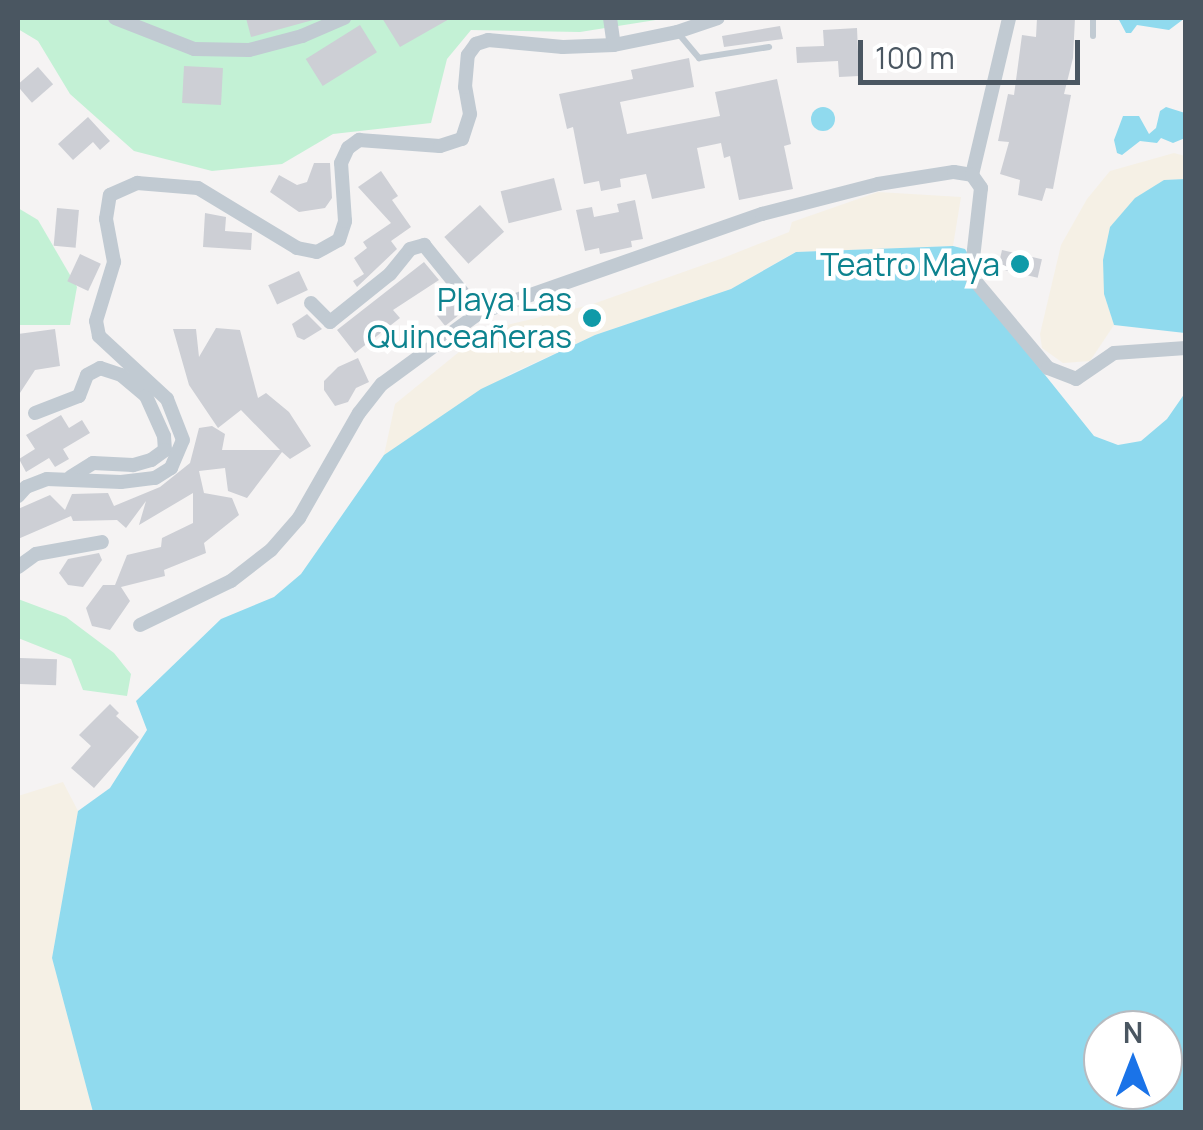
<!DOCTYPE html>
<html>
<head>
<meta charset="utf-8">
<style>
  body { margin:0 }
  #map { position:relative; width:1203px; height:1130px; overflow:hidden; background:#f5f3f3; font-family:Manrope,sans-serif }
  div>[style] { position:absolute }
  .green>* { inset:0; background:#c3f1d5 }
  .sand>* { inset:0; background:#f5f0e5 }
  .water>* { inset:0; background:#90daee }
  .round { border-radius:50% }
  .building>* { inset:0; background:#cdcfd5; transform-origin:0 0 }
  .lane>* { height:6px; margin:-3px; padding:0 3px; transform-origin:3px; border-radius:3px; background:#c1cad2 }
  .street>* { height:14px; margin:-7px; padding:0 7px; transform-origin:7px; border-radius:7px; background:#c1cad2 }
  .dots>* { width:28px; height:28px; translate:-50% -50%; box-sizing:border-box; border:5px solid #fff; border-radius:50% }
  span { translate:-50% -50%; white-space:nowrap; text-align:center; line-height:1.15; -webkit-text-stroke:9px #fff; paint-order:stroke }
  .culture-label { font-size:32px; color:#0d838f }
  .right { translate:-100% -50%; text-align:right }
  .frame { position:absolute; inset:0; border:20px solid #4a5661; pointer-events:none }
  .north { position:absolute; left:1083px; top:1010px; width:100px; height:100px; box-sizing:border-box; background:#fff; border:2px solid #b7bbc0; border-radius:50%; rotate:0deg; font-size:28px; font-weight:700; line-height:40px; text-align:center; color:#4a5661 }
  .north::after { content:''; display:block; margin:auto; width:35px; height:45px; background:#1a73e8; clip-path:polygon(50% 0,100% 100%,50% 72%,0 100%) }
  .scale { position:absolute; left:858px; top:40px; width:222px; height:45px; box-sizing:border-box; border:5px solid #4a5661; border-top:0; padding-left:12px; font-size:30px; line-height:35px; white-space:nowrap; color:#4a5661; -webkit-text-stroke:8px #fff; paint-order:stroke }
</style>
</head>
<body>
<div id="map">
  <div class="green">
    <i style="clip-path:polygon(18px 18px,662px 18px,662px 19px,580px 32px,471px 30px,447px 59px,431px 123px,333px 134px,282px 164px,212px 171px,134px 151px,70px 94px,38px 41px,18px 29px)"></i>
    <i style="clip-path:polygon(18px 208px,38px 220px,77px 287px,70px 325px,18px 325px)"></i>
    <i style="clip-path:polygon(18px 599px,66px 617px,114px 653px,131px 674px,127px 696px,83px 690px,71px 659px,18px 638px)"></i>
  </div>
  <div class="sand">
    <i style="clip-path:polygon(1174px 153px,1185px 156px,1185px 179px,1164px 180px,1104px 294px,1114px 325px,1090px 361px,1063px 363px,1042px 348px,1040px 334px,1061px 245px,1087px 199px,1110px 171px)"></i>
    <i style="clip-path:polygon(878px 192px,961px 197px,953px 246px,795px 252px,731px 289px,595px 335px,510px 374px,384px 455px,395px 404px,486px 330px,590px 305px,723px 258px,789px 232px,792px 222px)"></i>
    <i style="clip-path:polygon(63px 782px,78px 811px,52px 958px,93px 1112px,18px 1112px,18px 796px)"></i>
  </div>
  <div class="water">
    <i style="clip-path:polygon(1118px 18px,1185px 18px,1169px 30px,1137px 25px,1131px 33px,1126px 33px)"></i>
    <i class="round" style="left:811px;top:107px;width:24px;height:24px"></i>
    <i style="clip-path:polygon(1166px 107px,1185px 113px,1185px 138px,1173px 143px,1161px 138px,1157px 143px,1140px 141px,1122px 155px,1117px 153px,1114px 140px,1123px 116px,1139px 116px,1149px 134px,1156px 128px,1160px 111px)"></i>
    <i style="clip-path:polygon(1185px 179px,1185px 333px,1114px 325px,1104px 294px,1103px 260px,1110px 227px,1135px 198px,1164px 180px)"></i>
    <i style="clip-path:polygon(evenodd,953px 246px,965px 249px,1017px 340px,1094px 436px,1118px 445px,1141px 441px,1167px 419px,1185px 393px,1185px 1112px,93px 1112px,52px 958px,78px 811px,110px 788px,147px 730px,136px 701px,221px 619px,274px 597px,301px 574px,384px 455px,481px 389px,595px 335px,731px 289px,796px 252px,953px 246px,1103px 1030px,1163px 1030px,1163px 1090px,1103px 1090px,1103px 1030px)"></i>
  </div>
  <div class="building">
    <i style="clip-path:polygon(246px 18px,313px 18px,313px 20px,251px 37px)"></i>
    <i style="clip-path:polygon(382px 18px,451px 18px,400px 47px)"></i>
    <i style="clip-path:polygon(1037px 18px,1075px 18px,1073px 58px,1064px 94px,1071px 95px,1053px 189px,1046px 188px,1042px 201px,1018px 195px,1020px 180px,1000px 174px,1009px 142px,998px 141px,1008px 94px,1014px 95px,1022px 35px,1036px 37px)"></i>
    <i style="left:360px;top:25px;width:32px;height:64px;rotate:58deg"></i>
    <i style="clip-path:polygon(780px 26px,783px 39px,724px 47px,722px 36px)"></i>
    <i style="clip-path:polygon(857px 28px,859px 76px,839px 77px,838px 61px,797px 63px,796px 47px,824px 46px,823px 30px)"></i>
    <i style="clip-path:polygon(689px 58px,694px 87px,620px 102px,627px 134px,720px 116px,715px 92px,777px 79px,791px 144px,784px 146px,793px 189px,739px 200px,730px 156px,724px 158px,721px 143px,697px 148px,705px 188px,652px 199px,646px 174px,620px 179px,621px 187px,601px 191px,599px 181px,584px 184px,573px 127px,567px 129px,559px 94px,633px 79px,631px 70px)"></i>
    <i style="left:184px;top:66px;width:39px;height:37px;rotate:3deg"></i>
    <i style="left:38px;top:67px;width:23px;height:28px;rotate:49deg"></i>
    <i style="clip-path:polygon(88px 117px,110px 141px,100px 150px,93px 142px,73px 160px,58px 144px)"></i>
    <i style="clip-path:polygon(314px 163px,330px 163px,332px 198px,325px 208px,299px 212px,270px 192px,279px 175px,297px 185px,307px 182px)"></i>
    <i style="clip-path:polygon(381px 171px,398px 196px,392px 200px,411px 227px,391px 241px,397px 249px,357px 287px,353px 281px,364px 274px,354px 258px,367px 248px,363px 242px,391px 223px,358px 187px)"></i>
    <i style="left:554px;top:178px;width:33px;height:55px;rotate:76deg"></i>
    <i style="clip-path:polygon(635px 200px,643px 239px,631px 241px,632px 247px,600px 254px,599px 248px,585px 251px,576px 210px,592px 207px,594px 217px,619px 212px,617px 204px)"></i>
    <i style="left:480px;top:205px;width:36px;height:48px;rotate:48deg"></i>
    <i style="left:57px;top:208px;width:22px;height:38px;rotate:5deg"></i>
    <i style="clip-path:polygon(205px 213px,226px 217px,225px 231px,252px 233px,251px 250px,203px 247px)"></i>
    <i style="left:1002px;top:250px;width:41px;height:19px;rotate:13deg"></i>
    <i style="left:80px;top:254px;width:23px;height:30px;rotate:25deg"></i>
    <i style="clip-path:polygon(424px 262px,439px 280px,393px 310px,400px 318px,355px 353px,337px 330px)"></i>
    <i style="left:299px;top:271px;width:21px;height:34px;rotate:65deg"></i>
    <i style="left:455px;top:300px;width:14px;height:24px;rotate:51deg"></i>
    <i style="clip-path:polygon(307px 314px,322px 329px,304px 340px,297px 337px,292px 324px)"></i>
    <i style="clip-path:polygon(216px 328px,240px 330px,258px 398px,266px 393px,289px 412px,311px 446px,290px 459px,282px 452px,247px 498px,228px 491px,225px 468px,199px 471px,204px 493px,232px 498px,239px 515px,204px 543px,206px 553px,164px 570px,165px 576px,121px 587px,130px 601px,110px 630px,92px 626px,86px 608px,103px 585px,115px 585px,127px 555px,161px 547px,162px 538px,193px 523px,193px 493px,139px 525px,146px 501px,126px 528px,117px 520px,73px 521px,71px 516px,18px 539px,18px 509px,50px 495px,65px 510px,72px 494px,108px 493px,114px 506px,160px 487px,190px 463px,199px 428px,212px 426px,225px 434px,222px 450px,280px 450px,241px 410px,218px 428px,189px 385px,173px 329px,196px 329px,199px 357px)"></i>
    <i style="clip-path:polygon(55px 329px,60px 366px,35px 370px,18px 396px,18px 334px)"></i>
    <i style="clip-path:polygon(358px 358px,369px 382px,356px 388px,348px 402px,335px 406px,324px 390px,324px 381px,338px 367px)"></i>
    <i style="clip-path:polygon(61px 415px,69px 428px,82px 420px,90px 433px,63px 449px,69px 459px,55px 467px,49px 458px,26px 472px,19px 459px,35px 449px,26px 435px)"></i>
    <i style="clip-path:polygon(99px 553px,102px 560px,83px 587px,68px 585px,59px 573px,68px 559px)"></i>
    <i style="left:20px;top:658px;width:37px;height:26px;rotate:2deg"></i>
    <i style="clip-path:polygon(110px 704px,119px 713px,116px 716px,139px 737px,94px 788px,71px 768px,91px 746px,79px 735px)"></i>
  </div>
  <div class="lane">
    <i style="left:1093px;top:18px;width:18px;rotate:90deg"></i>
    <i style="left:678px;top:33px;width:33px;rotate:50deg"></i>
    <i style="left:699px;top:58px;width:71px;rotate:-8.9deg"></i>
  </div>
  <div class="street">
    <i style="left:115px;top:18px;width:85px;rotate:21.4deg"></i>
    <i style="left:194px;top:49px;width:55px;rotate:1deg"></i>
    <i style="left:249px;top:50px;width:55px;rotate:-14.8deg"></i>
    <i style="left:302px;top:36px;width:46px;rotate:-23.2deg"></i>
    <i style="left:610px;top:18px;width:27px;rotate:82deg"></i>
    <i style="left:972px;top:175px;width:161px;rotate:-76.7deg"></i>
    <i style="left:311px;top:303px;width:27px;rotate:45deg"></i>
    <i style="left:330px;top:322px;width:77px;rotate:-38.7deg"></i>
    <i style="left:390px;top:274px;width:32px;rotate:-51deg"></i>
    <i style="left:410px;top:249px;width:15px;rotate:-16deg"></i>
    <i style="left:424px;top:245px;width:87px;rotate:51deg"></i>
    <i style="left:479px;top:313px;width:300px;rotate:-19.3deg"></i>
    <i style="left:762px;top:214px;width:120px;rotate:-14.5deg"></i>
    <i style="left:878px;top:184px;width:77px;rotate:-9deg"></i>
    <i style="left:954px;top:172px;width:18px;rotate:9deg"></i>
    <i style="left:972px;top:175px;width:16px;rotate:55deg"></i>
    <i style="left:981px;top:188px;width:89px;rotate:96.5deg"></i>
    <i style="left:971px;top:276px;width:120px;rotate:50.1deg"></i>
    <i style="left:1048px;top:368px;width:30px;rotate:21deg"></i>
    <i style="left:1076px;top:379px;width:46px;rotate:-34.4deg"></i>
    <i style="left:1114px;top:353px;width:72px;rotate:-4deg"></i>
    <i style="left:35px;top:413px;width:47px;rotate:-21.1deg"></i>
    <i style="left:79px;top:396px;width:22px;rotate:-69deg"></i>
    <i style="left:87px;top:375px;width:15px;rotate:-28deg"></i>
    <i style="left:100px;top:368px;width:22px;rotate:18deg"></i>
    <i style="left:121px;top:375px;width:33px;rotate:40deg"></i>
    <i style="left:146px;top:396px;width:44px;rotate:65.8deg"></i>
    <i style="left:164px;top:436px;width:14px;rotate:86deg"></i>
    <i style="left:165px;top:450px;width:17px;rotate:144deg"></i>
    <i style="left:151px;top:460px;width:19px;rotate:164deg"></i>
    <i style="left:133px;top:465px;width:40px;rotate:-177.1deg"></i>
    <i style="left:93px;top:463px;width:26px;rotate:148deg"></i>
    <i style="left:18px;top:496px;width:12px;rotate:-48deg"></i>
    <i style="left:26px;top:487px;width:22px;rotate:-21deg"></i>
    <i style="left:47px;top:479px;width:74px;rotate:2.3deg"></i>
    <i style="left:121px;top:482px;width:34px;rotate:-7deg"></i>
    <i style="left:155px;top:478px;width:19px;rotate:-32deg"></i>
    <i style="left:171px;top:468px;width:30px;rotate:-67deg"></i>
    <i style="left:183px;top:440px;width:44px;rotate:-111.3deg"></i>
    <i style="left:167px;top:399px;width:93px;rotate:-137.2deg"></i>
    <i style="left:99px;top:336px;width:15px;rotate:-101deg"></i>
    <i style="left:96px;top:321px;width:62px;rotate:-73deg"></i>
    <i style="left:114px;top:262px;width:44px;rotate:-100.5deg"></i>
    <i style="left:106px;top:219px;width:24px;rotate:-81deg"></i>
    <i style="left:110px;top:195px;width:30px;rotate:-24deg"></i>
    <i style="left:137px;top:183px;width:61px;rotate:4.7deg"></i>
    <i style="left:198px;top:188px;width:116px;rotate:31.2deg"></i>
    <i style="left:297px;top:248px;width:20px;rotate:11deg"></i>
    <i style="left:317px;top:252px;width:25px;rotate:-29deg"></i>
    <i style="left:339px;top:240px;width:20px;rotate:-72deg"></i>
    <i style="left:345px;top:221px;width:58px;rotate:-93.9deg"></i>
    <i style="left:341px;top:163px;width:17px;rotate:-65deg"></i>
    <i style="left:348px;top:148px;width:14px;rotate:-36deg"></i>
    <i style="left:359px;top:140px;width:81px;rotate:4.2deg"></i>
    <i style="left:440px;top:146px;width:23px;rotate:-18deg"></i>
    <i style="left:462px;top:139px;width:26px;rotate:-72deg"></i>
    <i style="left:470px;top:114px;width:27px;rotate:-100deg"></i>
    <i style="left:465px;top:87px;width:32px;rotate:-85deg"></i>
    <i style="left:468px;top:55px;width:14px;rotate:-54deg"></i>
    <i style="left:476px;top:44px;width:13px;rotate:-18deg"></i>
    <i style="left:488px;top:40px;width:75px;rotate:5.3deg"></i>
    <i style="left:563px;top:47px;width:51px;rotate:-2.2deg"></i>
    <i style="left:614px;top:45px;width:64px;rotate:-11.7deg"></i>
    <i style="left:677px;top:32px;width:43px;rotate:-18.9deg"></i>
    <i style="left:18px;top:567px;width:22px;rotate:-36deg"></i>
    <i style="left:36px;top:554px;width:67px;rotate:-10.3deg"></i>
    <i style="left:140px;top:625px;width:101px;rotate:-25.8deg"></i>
    <i style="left:231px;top:581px;width:51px;rotate:-37.8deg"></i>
    <i style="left:271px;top:550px;width:43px;rotate:-48.8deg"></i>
    <i style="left:299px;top:518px;width:121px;rotate:-60.3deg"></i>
    <i style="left:359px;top:413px;width:37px;rotate:-52deg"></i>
    <i style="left:382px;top:384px;width:120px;rotate:-36.2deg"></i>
  </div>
  <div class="dots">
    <i style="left:1020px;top:264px;background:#0f9aa8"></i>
    <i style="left:592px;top:318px;background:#0f9aa8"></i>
  </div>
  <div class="culture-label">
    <span class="right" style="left:1000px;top:264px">Teatro Maya</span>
    <span class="right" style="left:572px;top:318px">Playa Las<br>Quinceañeras</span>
  </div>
  <div class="frame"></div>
  <div class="north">N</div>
  <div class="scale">100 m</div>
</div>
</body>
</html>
